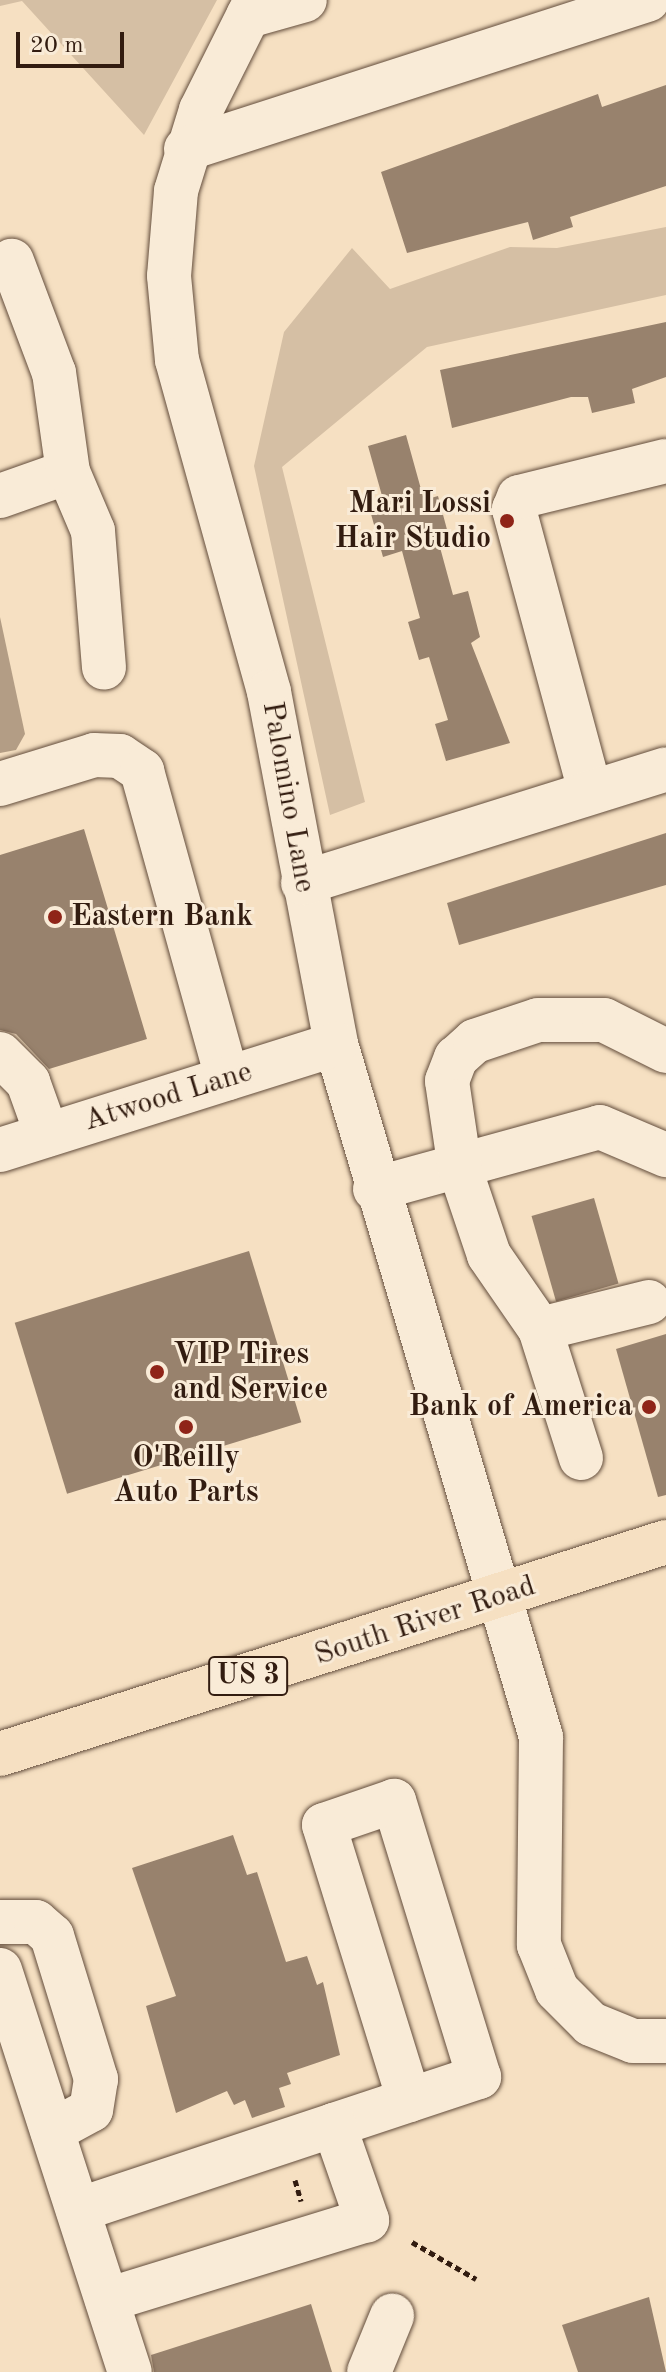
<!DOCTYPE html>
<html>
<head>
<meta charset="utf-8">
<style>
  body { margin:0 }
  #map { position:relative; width:666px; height:2372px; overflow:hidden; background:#f6e0c2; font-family:"Old Standard TT",serif }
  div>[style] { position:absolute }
  .green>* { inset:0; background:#d5bfa4 }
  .water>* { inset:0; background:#b39d85 }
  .building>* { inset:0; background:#98826d; transform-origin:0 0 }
  .path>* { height:5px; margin-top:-2.5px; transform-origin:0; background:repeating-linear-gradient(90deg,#321c10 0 6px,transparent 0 10px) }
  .roads { filter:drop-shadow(0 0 2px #634d3c) drop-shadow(0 0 2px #634d3c) }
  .minor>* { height:44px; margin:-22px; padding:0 22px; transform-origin:22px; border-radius:22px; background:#f9ebd7 }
  .major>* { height:44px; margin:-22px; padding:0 22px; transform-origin:22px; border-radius:22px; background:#f6e0c2 }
  .dots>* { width:22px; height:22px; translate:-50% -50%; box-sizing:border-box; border:4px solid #f9ebd7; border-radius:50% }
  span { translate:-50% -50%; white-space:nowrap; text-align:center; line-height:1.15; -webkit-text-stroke:6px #f9ebd7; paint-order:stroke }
  .shield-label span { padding:2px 6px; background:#f9ebd7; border:2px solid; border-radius:6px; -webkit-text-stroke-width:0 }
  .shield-label { font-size:28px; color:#321c10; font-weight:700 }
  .poi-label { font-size:30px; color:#321c10; font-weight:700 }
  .right { translate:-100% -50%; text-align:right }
  .left { translate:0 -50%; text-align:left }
  .street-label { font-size:30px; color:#321c10 }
  .scale { position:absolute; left:16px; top:32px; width:108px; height:36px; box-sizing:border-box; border:4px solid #321c10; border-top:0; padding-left:10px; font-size:24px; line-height:28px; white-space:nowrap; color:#321c10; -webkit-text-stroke:6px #f9ebd7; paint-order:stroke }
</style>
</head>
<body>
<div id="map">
  <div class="green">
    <i style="clip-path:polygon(0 0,217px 0,144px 135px,22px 1px,0 6px)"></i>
    <i style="clip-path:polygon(666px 227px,666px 295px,427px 347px,282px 467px,365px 802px,330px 815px,254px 466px,284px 332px,352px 248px,390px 289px,510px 247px,557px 248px)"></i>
  </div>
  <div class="water">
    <i style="clip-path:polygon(0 617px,25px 734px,16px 750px,0 753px)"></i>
  </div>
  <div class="building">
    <i style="clip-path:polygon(666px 85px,666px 186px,570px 217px,573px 227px,533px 240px,528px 222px,407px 253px,381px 172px,598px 94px,602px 107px)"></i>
    <i style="clip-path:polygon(666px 322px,666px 377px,632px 389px,635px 403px,592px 413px,588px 397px,571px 397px,452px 428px,440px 370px)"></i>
    <i style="clip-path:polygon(406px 435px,424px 500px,438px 496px,449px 537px,438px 540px,453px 595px,468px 591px,480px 637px,471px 643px,510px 743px,446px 761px,435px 724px,448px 720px,429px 657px,419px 660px,408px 622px,420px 618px,402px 551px,383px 557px,371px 514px,386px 510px,368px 446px)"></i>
    <i style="clip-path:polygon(84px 829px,147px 1039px,49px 1069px,16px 1034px,0 1030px,0 855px)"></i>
    <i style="clip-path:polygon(666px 833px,666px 885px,459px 945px,447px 903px)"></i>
    <i style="left:594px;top:1198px;width:89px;height:65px;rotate:74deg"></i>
    <i style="left:249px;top:1251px;width:179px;height:245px;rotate:73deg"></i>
    <i style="clip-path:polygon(666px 1334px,666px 1495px,658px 1497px,616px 1349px)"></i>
    <i style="clip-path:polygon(233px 1835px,247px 1875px,257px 1872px,286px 1962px,307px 1956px,317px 1985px,323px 1982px,340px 2055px,287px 2073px,291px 2084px,279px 2088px,285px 2107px,252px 2118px,245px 2100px,234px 2105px,227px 2091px,176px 2113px,146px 2006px,176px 1996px,132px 1868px)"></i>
    <i style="clip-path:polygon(649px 2297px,666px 2372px,578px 2372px,562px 2325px)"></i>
    <i style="clip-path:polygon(311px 2304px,332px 2372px,154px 2372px,151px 2355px)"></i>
  </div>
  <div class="path">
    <i style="left:295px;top:2180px;width:22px;rotate:74deg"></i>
    <i style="left:412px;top:2242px;width:74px;rotate:30deg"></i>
  </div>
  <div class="roads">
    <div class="minor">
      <i style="left:256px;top:0;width:123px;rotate:116.6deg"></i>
      <i style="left:201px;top:110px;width:85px;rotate:107.2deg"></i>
      <i style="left:176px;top:191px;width:85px;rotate:94.7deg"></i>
      <i style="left:169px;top:276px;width:84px;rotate:84.6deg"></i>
      <i style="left:177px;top:360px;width:345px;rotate:74.5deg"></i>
      <i style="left:269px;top:692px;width:358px;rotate:79.2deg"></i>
      <i style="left:336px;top:1044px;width:723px;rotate:73.52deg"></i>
      <i style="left:541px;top:1737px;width:208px;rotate:90.6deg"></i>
      <i style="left:539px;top:1945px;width:48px;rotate:68.2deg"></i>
      <i style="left:557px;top:1990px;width:48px;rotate:45deg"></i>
      <i style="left:591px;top:2024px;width:45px;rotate:22deg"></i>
      <i style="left:633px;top:2041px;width:33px"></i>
      <i style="left:248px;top:16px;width:59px;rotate:-15.7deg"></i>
      <i style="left:186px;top:149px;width:485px;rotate:-17.9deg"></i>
      <i style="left:68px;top:472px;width:64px;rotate:67deg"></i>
      <i style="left:93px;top:531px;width:137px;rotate:85.4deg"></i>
      <i style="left:0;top:496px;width:72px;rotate:-19.4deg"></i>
      <i style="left:68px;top:472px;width:100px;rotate:-98deg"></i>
      <i style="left:54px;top:373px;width:120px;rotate:-110.6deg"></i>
      <i style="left:0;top:784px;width:98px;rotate:-17.1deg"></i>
      <i style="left:94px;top:755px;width:26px;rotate:2deg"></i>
      <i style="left:120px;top:756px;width:27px;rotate:34deg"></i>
      <i style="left:142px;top:771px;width:319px;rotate:74.5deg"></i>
      <i style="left:590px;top:791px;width:292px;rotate:-105.1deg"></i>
      <i style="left:514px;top:509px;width:13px;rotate:-67deg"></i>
      <i style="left:519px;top:497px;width:151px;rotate:-13.8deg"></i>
      <i style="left:303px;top:883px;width:380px;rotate:-17.4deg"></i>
      <i style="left:0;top:1054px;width:40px;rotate:45deg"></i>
      <i style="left:28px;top:1082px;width:56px;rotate:70.3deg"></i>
      <i style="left:0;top:1150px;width:352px;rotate:-17.5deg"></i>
      <i style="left:375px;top:1189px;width:233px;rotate:-15.4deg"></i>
      <i style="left:600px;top:1127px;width:72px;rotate:23deg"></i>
      <i style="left:540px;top:1329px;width:112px;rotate:-13.9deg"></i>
      <i style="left:581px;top:1458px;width:135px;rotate:-107.6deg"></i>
      <i style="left:540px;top:1329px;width:90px;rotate:-124.6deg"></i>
      <i style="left:489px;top:1255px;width:91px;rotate:-108.6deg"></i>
      <i style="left:460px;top:1169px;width:89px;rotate:-98.4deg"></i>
      <i style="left:447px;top:1081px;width:25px;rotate:-69deg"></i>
      <i style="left:456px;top:1058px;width:25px;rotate:-42deg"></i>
      <i style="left:475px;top:1041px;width:66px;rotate:-18.4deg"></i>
      <i style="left:538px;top:1020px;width:66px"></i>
      <i style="left:604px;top:1020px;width:69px;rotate:26.6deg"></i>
      <i style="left:0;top:1922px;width:36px"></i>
      <i style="left:36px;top:1922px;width:21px;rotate:41deg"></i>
      <i style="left:52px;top:1936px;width:150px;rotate:72.9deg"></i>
      <i style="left:96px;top:2079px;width:31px;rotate:99deg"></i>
      <i style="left:91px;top:2110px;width:44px;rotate:151.7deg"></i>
      <i style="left:0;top:1970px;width:422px;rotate:72.1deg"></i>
      <i style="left:334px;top:2125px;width:153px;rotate:-18.3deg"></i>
      <i style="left:479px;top:2077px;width:289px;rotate:-107.1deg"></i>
      <i style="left:394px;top:1801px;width:74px;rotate:161.1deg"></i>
      <i style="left:324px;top:1825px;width:288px;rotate:72.8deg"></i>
      <i style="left:78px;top:2210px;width:270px;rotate:-18.4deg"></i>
      <i style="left:334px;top:2125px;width:101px;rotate:70.8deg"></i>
      <i style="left:367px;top:2220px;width:272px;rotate:162.9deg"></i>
      <i style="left:369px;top:2372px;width:61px;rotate:-67.7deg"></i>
    </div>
    <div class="major">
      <i style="left:0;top:1754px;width:699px;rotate:-17.66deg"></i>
    </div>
  </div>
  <div class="dots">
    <i style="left:507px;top:521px;background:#8f2418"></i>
    <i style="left:55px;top:917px;background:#8f2418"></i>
    <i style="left:157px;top:1372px;background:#8f2418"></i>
    <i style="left:649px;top:1407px;background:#8f2418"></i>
    <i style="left:186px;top:1427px;background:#8f2418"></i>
  </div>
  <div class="shield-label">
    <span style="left:248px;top:1676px">US 3</span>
  </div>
  <div class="poi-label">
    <span class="right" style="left:491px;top:521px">Mari Lossi<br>Hair Studio</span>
    <span class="left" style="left:71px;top:917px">Eastern Bank</span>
    <span class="left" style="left:173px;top:1372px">VIP Tires<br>and Service</span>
    <span class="right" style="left:633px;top:1407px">Bank of America</span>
    <span style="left:186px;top:1475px">O'Reilly<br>Auto Parts</span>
  </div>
  <div class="street-label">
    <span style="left:288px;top:797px;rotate:80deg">Palomino Lane</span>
    <span style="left:168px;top:1097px;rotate:-17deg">Atwood Lane</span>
    <span style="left:425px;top:1621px;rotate:-18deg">South River Road</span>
  </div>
  <div class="scale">20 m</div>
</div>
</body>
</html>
